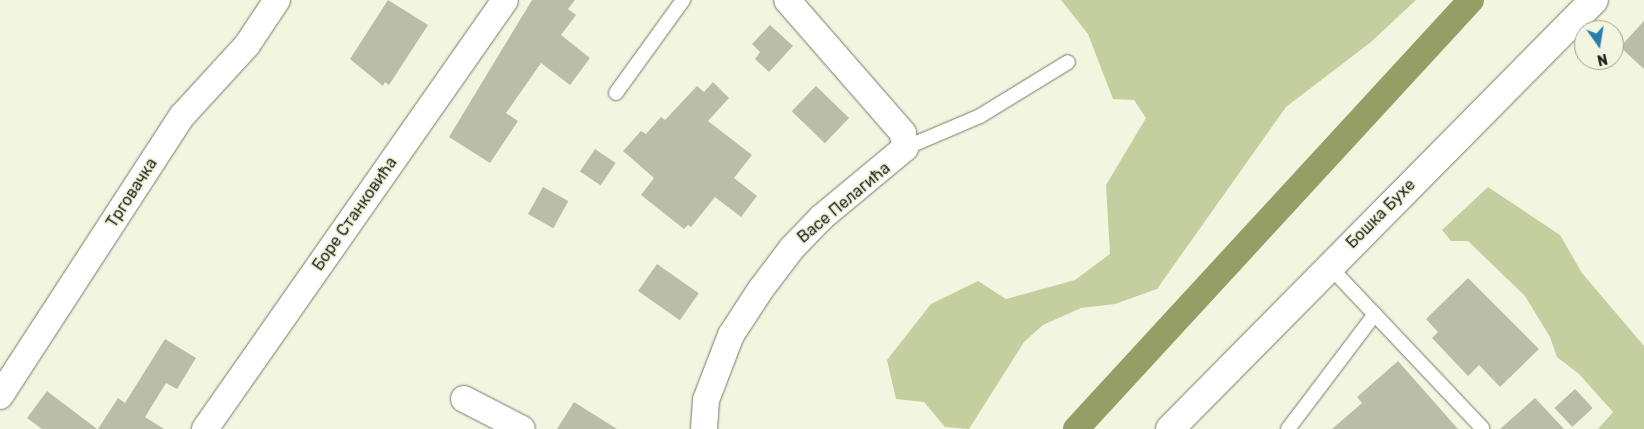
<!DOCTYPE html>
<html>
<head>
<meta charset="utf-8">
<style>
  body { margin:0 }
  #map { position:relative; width:1644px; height:429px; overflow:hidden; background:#f2f6e0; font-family:Rubik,sans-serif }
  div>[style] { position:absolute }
  .green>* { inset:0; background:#c5ce9e }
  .canal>* { height:26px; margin:-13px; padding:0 13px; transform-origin:13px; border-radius:13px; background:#959e64 }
  .building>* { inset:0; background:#babea9; transform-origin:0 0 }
  .roads { filter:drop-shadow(0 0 1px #767a66) drop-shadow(0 0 1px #767a66) }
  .service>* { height:14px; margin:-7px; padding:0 7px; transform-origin:7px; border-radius:7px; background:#fff }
  .minor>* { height:26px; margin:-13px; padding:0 13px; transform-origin:13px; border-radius:13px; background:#fff }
  .secondary>* { height:28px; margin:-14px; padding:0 14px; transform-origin:14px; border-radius:14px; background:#fff }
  span { translate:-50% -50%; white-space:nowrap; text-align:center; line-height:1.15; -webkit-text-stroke:4px #f2f6e0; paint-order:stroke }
  .street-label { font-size:16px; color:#23241c }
  .north { position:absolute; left:1574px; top:20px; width:50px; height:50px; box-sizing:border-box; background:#f2f6e0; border:1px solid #9fa292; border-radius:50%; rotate:167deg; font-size:14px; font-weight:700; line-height:20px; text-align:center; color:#23241c }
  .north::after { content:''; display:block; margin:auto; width:18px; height:22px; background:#287fae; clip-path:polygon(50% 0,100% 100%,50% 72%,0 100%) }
</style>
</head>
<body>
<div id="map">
  <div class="green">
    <i style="clip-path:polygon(1061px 0,1416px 0,1371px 42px,1286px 107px,1157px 289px,1115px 304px,1081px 308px,1043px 325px,1024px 342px,969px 429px,945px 427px,924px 402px,896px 399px,887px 360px,931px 304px,978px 281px,1006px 299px,1075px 280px,1110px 254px,1106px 185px,1146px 118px,1134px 100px,1113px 99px,1088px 34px)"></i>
    <i style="clip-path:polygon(1488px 187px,1560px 235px,1582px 273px,1644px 346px,1644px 429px,1598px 429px,1613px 412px,1579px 374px,1557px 357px,1550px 337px,1525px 296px,1468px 241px,1451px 241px,1442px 230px)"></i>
  </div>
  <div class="canal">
    <i style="left:1076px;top:429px;width:583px;rotate:-47.36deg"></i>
  </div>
  <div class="building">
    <i style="clip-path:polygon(388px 0,428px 25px,389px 85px,385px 82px,383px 86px,350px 59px)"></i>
    <i style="clip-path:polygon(532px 0,575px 0,568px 9px,576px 15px,561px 35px,590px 58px,570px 85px,541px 63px,506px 113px,518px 121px,490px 163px,449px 137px)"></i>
    <i style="clip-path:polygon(1644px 21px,1644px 69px,1620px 47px)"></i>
    <i style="clip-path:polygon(770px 25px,793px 46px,769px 72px,755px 59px,760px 52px,752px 44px)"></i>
    <i style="clip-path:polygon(713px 82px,729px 98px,708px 121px,752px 155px,734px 178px,757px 196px,741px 217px,715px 197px,691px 227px,688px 225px,684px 229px,641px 195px,654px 178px,623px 151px,641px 131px,646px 134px,661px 117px,665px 120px,697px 86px,704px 92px)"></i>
    <i style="left:816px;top:86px;width:46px;height:35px;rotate:44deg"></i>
    <i style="left:595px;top:149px;width:25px;height:27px;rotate:34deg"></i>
    <i style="left:543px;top:187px;width:29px;height:31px;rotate:29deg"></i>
    <i style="left:657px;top:264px;width:51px;height:33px;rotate:35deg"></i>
    <i style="clip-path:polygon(1468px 278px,1539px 349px,1500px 387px,1479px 365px,1468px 376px,1432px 338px,1438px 332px,1426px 319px)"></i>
    <i style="clip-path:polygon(165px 339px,196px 358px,177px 389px,166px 383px,145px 417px,164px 429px,98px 429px,118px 398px,125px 403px)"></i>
    <i style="clip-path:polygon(1398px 361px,1458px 429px,1332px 429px,1362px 403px,1357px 397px)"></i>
    <i style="left:1575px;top:389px;width:26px;height:28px;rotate:47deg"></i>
    <i style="clip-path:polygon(47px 391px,97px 429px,42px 429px,27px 418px)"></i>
    <i style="clip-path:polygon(1535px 398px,1564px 429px,1500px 429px)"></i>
    <i style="clip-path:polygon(574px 402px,617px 429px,557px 429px)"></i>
  </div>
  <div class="roads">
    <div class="service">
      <i style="left:616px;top:93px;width:115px;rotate:-54.2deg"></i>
      <i style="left:905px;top:148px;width:82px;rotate:-23.1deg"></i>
      <i style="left:980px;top:116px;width:103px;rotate:-31.5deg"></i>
      <i style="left:1329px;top:266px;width:223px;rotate:46.6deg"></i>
      <i style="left:1288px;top:429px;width:144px;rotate:-52.9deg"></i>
    </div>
    <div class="minor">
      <i style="left:0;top:396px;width:334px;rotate:-57deg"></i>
      <i style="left:182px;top:116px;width:96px;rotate:-47.5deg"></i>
      <i style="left:247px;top:45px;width:54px;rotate:-56.3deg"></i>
      <i style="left:464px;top:399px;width:65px;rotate:27.3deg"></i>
      <i style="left:205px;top:429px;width:523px;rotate:-55.03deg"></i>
      <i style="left:704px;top:429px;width:29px;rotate:-86deg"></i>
      <i style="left:706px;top:400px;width:70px;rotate:-69deg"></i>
      <i style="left:731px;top:335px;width:55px;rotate:-56.9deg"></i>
      <i style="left:761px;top:289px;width:51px;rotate:-52.9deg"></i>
      <i style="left:792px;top:248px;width:43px;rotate:-45.9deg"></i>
      <i style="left:822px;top:217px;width:108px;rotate:-39.7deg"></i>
      <i style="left:905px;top:148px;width:15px;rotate:-98deg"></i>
      <i style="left:903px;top:133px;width:176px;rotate:-131.1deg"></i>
    </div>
    <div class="secondary">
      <i style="left:1170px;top:429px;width:603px;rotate:-45.34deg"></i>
    </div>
  </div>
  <div class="street-label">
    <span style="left:132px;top:193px;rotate:-57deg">Трговачка</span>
    <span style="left:844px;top:203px;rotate:-40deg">Васе Пелагића</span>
    <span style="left:355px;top:214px;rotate:-55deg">Боре Станковића</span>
    <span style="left:1381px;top:214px;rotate:-45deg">Бошка Бухе</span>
  </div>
  <div class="north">N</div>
</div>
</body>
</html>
